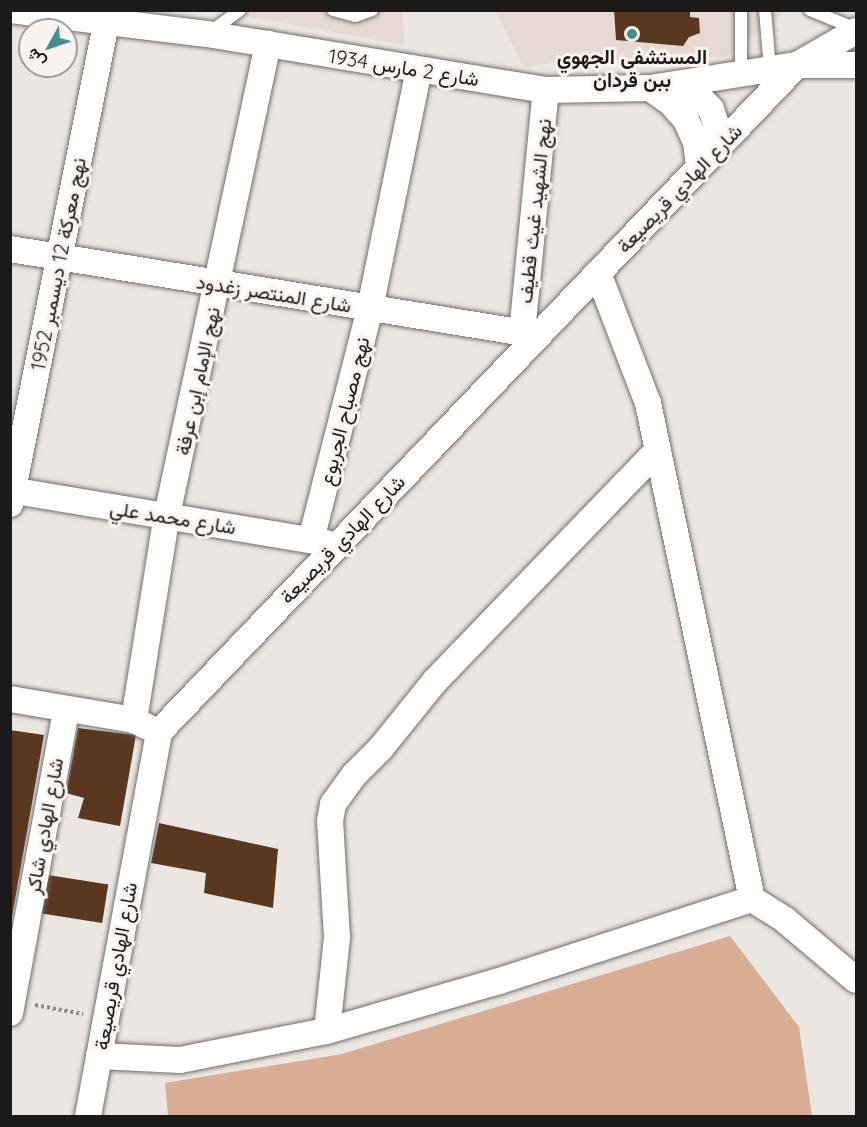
<!DOCTYPE html>
<html>
<head>
<meta charset="utf-8">
<style>
  body { margin:0 }
  #map { position:relative; width:867px; height:1127px; overflow:hidden; background:#ebe6e2; font-family:Quicksand,Vazirmatn,sans-serif }
  div>[style] { position:absolute }
  .built>* { inset:0; background:#e5d9d1 }
  .green>* { inset:0; background:#d7ae93 }
  .building>* { inset:0; background:#5a3820; transform-origin:0 0 }
  .path>* { height:4px; margin-top:-2px; transform-origin:0; background:repeating-linear-gradient(90deg,#8e8b88 0 3px,transparent 0 6px) }
  .roads { filter:drop-shadow(0 0 2px #726d6a) drop-shadow(0 0 2px #726d6a) }
  .lane>* { height:12px; margin:-6px; padding:0 6px; transform-origin:6px; border-radius:6px; background:#fff }
  .street>* { height:26px; margin:-13px; padding:0 13px; transform-origin:13px; border-radius:13px; background:#fff }
  .dots>* { width:16px; height:16px; translate:-50% -50%; box-sizing:border-box; border:3px solid #f9f3ef; border-radius:50% }
  span { translate:-50% -50%; white-space:nowrap; text-align:center; line-height:1.15; -webkit-text-stroke:6px #f9f3ef; paint-order:stroke }
  .poi-label { font-size:20px; color:#1c1a19; font-weight:700 }
  .street-label { font-size:20px; color:#1c1a19 }
  .frame { position:absolute; inset:0; border:12px solid #1c1a19; pointer-events:none }
  .north { position:absolute; left:18px; top:18px; width:60px; height:60px; box-sizing:border-box; background:#f9f3ef; border:2px solid #a19c99; border-radius:50%; rotate:230deg; font-size:16px; font-weight:700; line-height:24px; text-align:center; color:#1c1a19 }
  .north::after { content:''; display:block; margin:auto; width:21px; height:27px; background:#458c94; clip-path:polygon(50% 0,100% 100%,50% 72%,0 100%) }
</style>
</head>
<body>
<div id="map">
  <div class="built">
    <i style="clip-path:polygon(216px 11px,402px 11px,405px 45px)"></i>
    <i style="clip-path:polygon(495px 11px,785px 11px,727px 57px,558px 62px,524px 67px)"></i>
  </div>
  <div class="green">
    <i style="clip-path:polygon(730px 936px,799px 1027px,812px 1116px,168px 1116px,165px 1083px,342px 1054px)"></i>
  </div>
  <div class="building">
    <i style="clip-path:polygon(614px 10px,690px 10px,690px 17px,699px 18px,700px 33px,689px 37px,683px 46px,616px 40px)"></i>
    <i style="clip-path:polygon(78px 728px,136px 735px,120px 826px,78px 818px,84px 798px,66px 793px)"></i>
    <i style="clip-path:polygon(10px 730px,44px 735px,12px 917px,10px 916px)"></i>
    <i style="clip-path:polygon(159px 823px,278px 849px,273px 908px,204px 893px,206px 873px,151px 863px)"></i>
    <i style="left:48px;top:875px;width:61px;height:39px;rotate:9deg"></i>
  </div>
  <div class="path">
    <i style="left:35px;top:1005px;width:49px;rotate:10.6deg"></i>
  </div>
  <div class="roads">
    <div class="lane">
      <i style="left:333px;top:10px;width:23px;rotate:15deg"></i>
      <i style="left:355px;top:16px;width:18px;rotate:-19deg"></i>
      <i style="left:741px;top:10px;width:65px;rotate:90deg"></i>
      <i style="left:765px;top:10px;width:60px;rotate:85.2deg"></i>
      <i style="left:810px;top:10px;width:50px;rotate:22.4deg"></i>
      <i style="left:210px;top:32px;width:37px;rotate:-36deg"></i>
    </div>
    <div class="street">
      <i style="left:11px;top:10px;width:197px;rotate:7deg"></i>
      <i style="left:207px;top:34px;width:344px;rotate:9.4deg"></i>
      <i style="left:546px;top:90px;width:104px;rotate:-1.1deg"></i>
      <i style="left:650px;top:88px;width:149px;rotate:-8.9deg"></i>
      <i style="left:797px;top:65px;width:59px"></i>
      <i style="left:686px;top:84px;width:35px;rotate:45deg"></i>
      <i style="left:711px;top:109px;width:36px;rotate:72deg"></i>
      <i style="left:650px;top:88px;width:24px;rotate:35deg"></i>
      <i style="left:670px;top:102px;width:24px;rotate:48deg"></i>
      <i style="left:686px;top:120px;width:24px;rotate:66deg"></i>
      <i style="left:696px;top:142px;width:24px;rotate:83deg"></i>
      <i style="left:10px;top:249px;width:534px;rotate:9.27deg"></i>
      <i style="left:598px;top:273px;width:139px;rotate:69deg"></i>
      <i style="left:648px;top:403px;width:507px;rotate:78.16deg"></i>
      <i style="left:752px;top:899px;width:39px;rotate:32deg"></i>
      <i style="left:785px;top:920px;width:93px;rotate:40.2deg"></i>
      <i style="left:522px;top:333px;width:244px;rotate:-84.4deg"></i>
      <i style="left:10px;top:490px;width:320px;rotate:9.5deg"></i>
      <i style="left:10px;top:504px;width:489px;rotate:-78.7deg"></i>
      <i style="left:311px;top:540px;width:239px;rotate:-75.7deg"></i>
      <i style="left:370px;top:308px;width:243px;rotate:-78.4deg"></i>
      <i style="left:10px;top:699px;width:126px;rotate:9.6deg"></i>
      <i style="left:134px;top:720px;width:16px;rotate:27deg"></i>
      <i style="left:134px;top:720px;width:208px;rotate:-80.9deg"></i>
      <i style="left:167px;top:515px;width:482px;rotate:-77.9deg"></i>
      <i style="left:10px;top:1013px;width:308px;rotate:-79.5deg"></i>
      <i style="left:327px;top:1031px;width:94px;rotate:-83.9deg"></i>
      <i style="left:337px;top:938px;width:117px;rotate:-93.4deg"></i>
      <i style="left:330px;top:821px;width:17px;rotate:-80deg"></i>
      <i style="left:333px;top:804px;width:36px;rotate:-54deg"></i>
      <i style="left:354px;top:775px;width:38px;rotate:-45deg"></i>
      <i style="left:381px;top:748px;width:86px;rotate:-51.1deg"></i>
      <i style="left:435px;top:681px;width:318px;rotate:-46deg"></i>
      <i style="left:99px;top:1056px;width:81px;rotate:2.8deg"></i>
      <i style="left:180px;top:1060px;width:150px;rotate:-11.2deg"></i>
      <i style="left:327px;top:1031px;width:176px;rotate:-16.2deg"></i>
      <i style="left:496px;top:982px;width:269px;rotate:-18deg"></i>
      <i style="left:88px;top:1116px;width:391px;rotate:-79.5deg"></i>
      <i style="left:159px;top:732px;width:923px;rotate:-46.27deg"></i>
      <i style="left:797px;top:65px;width:68px;rotate:-30deg"></i>
    </div>
  </div>
  <div class="dots">
    <i style="left:632px;top:34px;background:#458c94"></i>
  </div>
  <div class="poi-label">
    <span style="left:632px;top:68px">المستشفى الجهوي<br>ببن قردان</span>
  </div>
  <div class="street-label">
    <span style="left:404px;top:67px;rotate:9deg">شارع 2 مارس 1934</span>
    <span style="left:679px;top:188px;rotate:-46deg">شارع الهادي قريصيعة</span>
    <span style="left:534px;top:211px;rotate:-84deg">نهج الشهيد غيث قطيف</span>
    <span style="left:58px;top:264px;rotate:-79deg">نهج معركة 12 ديسمبر 1952</span>
    <span style="left:274px;top:293px;rotate:9deg">شارع المنتصر زغدود</span>
    <span style="left:197px;top:381px;rotate:-78deg">نهج الإمام إبن عرفة</span>
    <span style="left:344px;top:411px;rotate:-76deg">نهج مصباح الجربوع</span>
    <span style="left:173px;top:517px;rotate:9deg">شارع محمد علي</span>
    <span style="left:342px;top:539px;rotate:-46deg">شارع الهادي قريصيعة</span>
    <span style="left:44px;top:826px;rotate:-80deg">شارع الهادي شاكر</span>
    <span style="left:115px;top:966px;rotate:-80deg">شارع الهادي قريصيعة</span>
  </div>
  <div class="frame"></div>
  <div class="north">ش</div>
</div>
</body>
</html>
